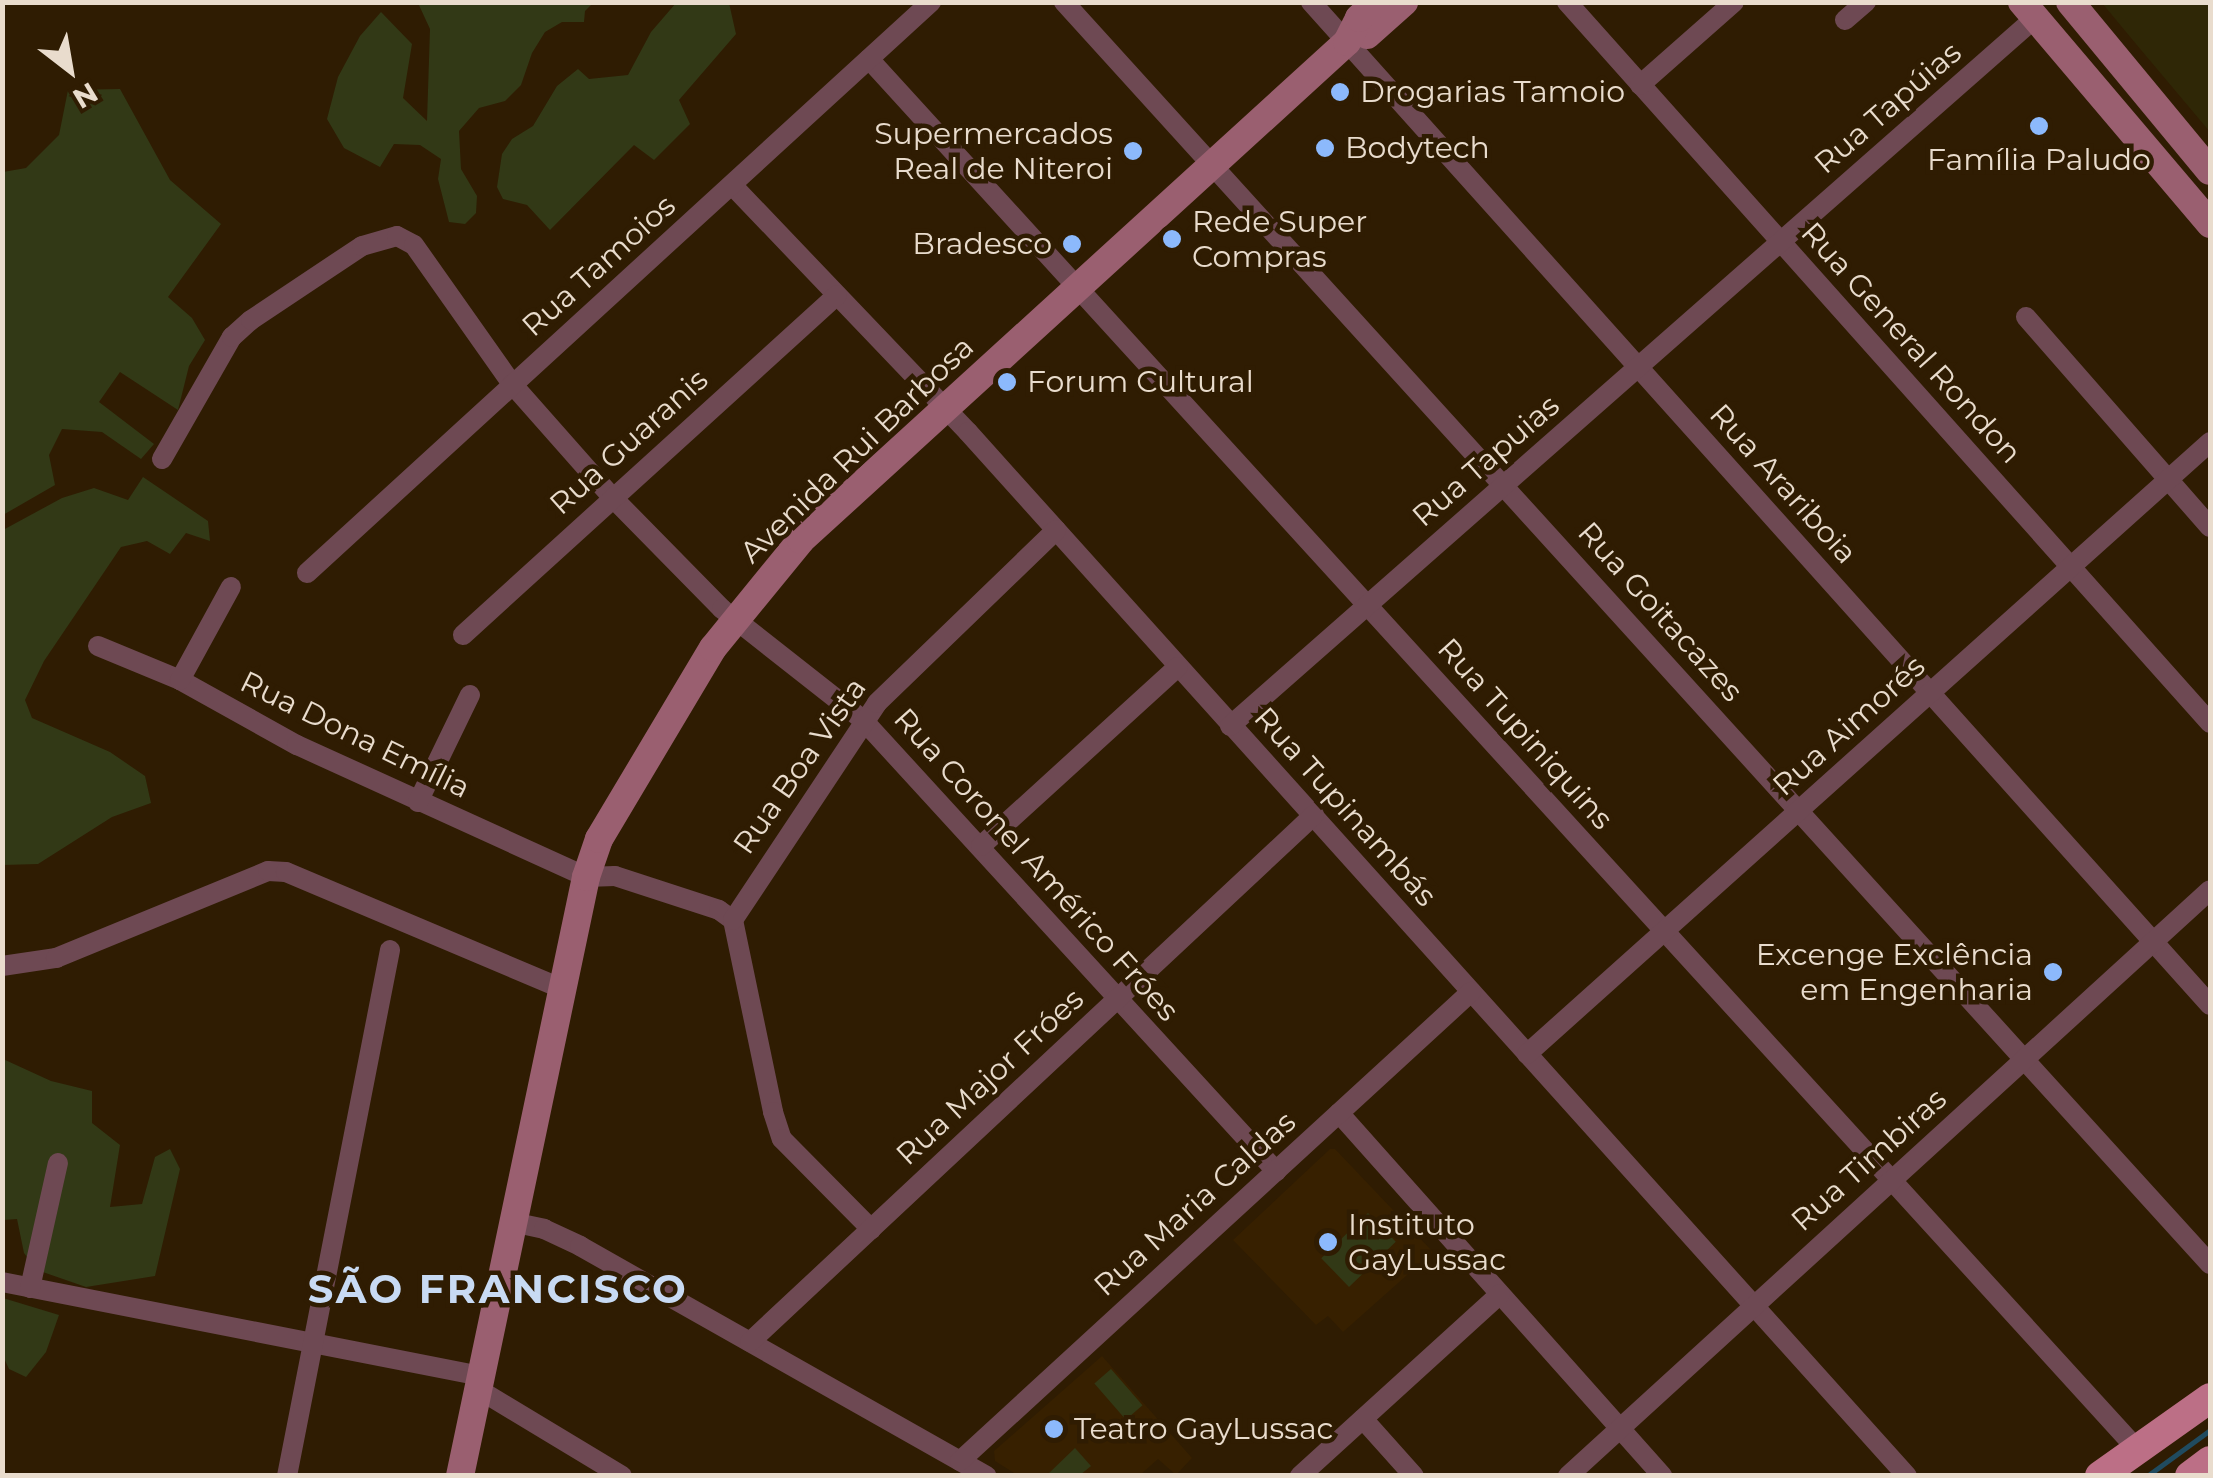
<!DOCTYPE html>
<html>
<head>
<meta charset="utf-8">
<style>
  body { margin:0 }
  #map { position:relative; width:2213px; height:1478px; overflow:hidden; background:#2f1c02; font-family:Montserrat,sans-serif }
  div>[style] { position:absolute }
  .built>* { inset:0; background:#372000 }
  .green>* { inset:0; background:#323916; transform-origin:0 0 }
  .sand>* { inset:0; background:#2f2706 }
  .stream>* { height:5px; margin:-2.5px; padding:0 2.5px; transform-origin:2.5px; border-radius:2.5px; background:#204b5f }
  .street>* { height:20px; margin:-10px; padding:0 10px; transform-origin:10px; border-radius:10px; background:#6e4953 }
  .secondary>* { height:28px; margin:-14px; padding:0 14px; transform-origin:14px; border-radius:14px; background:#9a5f70 }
  .primary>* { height:30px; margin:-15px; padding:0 15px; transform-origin:15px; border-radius:15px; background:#bc6f86 }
  .dots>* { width:28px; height:28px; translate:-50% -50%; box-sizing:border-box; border:5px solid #2f1c02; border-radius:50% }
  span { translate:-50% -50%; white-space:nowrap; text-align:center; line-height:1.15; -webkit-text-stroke:9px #2f1c02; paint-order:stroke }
  .poi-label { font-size:30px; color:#e9dccd }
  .left { translate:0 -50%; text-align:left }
  .right { translate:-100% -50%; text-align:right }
  .street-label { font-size:30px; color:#e9dccd }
  .district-label { font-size:40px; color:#c8daf3; font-weight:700; letter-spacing:2.5px }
  .frame { position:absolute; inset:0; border:5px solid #e9dccd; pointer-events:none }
  .north { position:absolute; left:20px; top:20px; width:100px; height:100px; -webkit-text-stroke:8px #2f1c02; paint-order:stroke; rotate:149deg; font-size:28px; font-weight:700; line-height:40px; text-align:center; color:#e9dccd }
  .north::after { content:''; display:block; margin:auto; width:35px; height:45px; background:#e9dccd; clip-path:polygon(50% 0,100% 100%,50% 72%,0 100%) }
</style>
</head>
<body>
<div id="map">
  <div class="built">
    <i style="clip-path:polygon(1330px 1149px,1335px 1149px,1433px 1252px,1343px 1332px,1328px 1316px,1316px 1325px,1233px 1240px)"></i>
    <i style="clip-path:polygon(1102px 1356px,1192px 1458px,1176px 1475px,1158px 1459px,1140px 1475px,1019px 1476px,995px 1461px,994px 1451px)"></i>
  </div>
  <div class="green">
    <i style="clip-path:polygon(418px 3px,593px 3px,585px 11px,584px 22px,562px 22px,545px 32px,532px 53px,521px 85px,505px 101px,479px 108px,459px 131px,461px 169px,477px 196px,476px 213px,465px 224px,449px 222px,438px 179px,441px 159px,420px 145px,394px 144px,380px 167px,344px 148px,327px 119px,338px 77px,360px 36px,381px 12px,412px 44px,403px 98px,427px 121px,430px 29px)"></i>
    <i style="clip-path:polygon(676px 3px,729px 3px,736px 34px,679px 100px,690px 124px,654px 160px,634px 145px,550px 230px,527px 205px,503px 199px,497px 187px,502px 154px,512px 139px,533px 126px,557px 86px,578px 69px,589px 79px,628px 75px,651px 32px)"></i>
    <i style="clip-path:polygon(120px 89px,170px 180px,221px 224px,168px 297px,192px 318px,205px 340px,189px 366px,178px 410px,120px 372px,99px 402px,154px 444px,141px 459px,102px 432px,62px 429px,49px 455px,55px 485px,3px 515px,3px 172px,26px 168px,59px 135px,68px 90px)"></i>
    <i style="clip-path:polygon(143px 477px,208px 521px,210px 541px,186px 533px,170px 554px,147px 541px,121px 547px,44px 661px,25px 700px,32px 718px,110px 752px,145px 776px,151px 803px,112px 817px,38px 864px,3px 865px,3px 530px,62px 498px,94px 488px,128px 500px)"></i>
    <i style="clip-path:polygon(3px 1059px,51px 1081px,92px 1091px,92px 1123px,120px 1145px,110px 1207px,142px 1204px,155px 1157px,170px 1149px,180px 1169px,155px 1276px,86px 1287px,37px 1270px,24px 1253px,17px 1219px,3px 1220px)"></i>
    <i style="left:1368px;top:1213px;width:40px;height:65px;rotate:46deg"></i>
    <i style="clip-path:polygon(3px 1298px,59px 1315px,46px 1352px,26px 1377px,9px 1369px,3px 1356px)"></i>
    <i style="left:1111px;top:1369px;width:48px;height:22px;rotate:49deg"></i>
    <i style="clip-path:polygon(1075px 1448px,1091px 1466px,1080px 1475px,1047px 1475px)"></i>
  </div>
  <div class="sand">
    <i style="clip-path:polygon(2102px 3px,2210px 3px,2210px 132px,2136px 44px)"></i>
  </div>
  <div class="stream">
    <i style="left:2147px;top:1476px;width:78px;rotate:-36.1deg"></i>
  </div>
  <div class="street">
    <i style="left:1064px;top:2px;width:1705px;rotate:47.76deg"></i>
    <i style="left:1311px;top:2px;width:1347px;rotate:48.13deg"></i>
    <i style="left:1567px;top:2px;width:966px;rotate:48.27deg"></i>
    <i style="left:1845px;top:20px;width:28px;rotate:-41deg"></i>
    <i style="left:869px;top:59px;width:1881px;rotate:47.63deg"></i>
    <i style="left:1640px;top:85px;width:125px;rotate:-41.4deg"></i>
    <i style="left:733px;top:186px;width:340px;rotate:46.3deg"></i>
    <i style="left:968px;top:432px;width:1404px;rotate:48.03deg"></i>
    <i style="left:2026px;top:317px;width:279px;rotate:48.8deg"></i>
    <i style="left:162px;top:459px;width:141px;rotate:-60.2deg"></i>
    <i style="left:232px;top:337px;width:25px;rotate:-42deg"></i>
    <i style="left:251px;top:320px;width:133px;rotate:-33.7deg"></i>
    <i style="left:362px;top:246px;width:36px;rotate:-16deg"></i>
    <i style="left:397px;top:236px;width:19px;rotate:28deg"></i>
    <i style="left:414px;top:245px;width:170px;rotate:54.8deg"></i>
    <i style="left:512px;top:384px;width:151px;rotate:48.5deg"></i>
    <i style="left:612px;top:497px;width:157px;rotate:45.5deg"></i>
    <i style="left:722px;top:609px;width:179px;rotate:38.2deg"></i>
    <i style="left:863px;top:720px;width:612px;rotate:47.52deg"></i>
    <i style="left:307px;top:573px;width:846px;rotate:-42.46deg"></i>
    <i style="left:463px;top:635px;width:505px;rotate:-42.27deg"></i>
    <i style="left:98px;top:646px;width:89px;rotate:22.5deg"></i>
    <i style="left:180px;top:680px;width:134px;rotate:29.1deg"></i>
    <i style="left:297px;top:745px;width:318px;rotate:24.5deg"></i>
    <i style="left:586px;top:877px;width:29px;rotate:-2deg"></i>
    <i style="left:615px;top:876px;width:109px;rotate:18.1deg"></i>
    <i style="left:719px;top:910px;width:17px;rotate:36deg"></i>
    <i style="left:733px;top:920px;width:196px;rotate:78.2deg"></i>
    <i style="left:773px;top:1112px;width:28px;rotate:72deg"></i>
    <i style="left:782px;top:1139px;width:127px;rotate:45.3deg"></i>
    <i style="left:180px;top:680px;width:106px;rotate:-61.3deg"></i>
    <i style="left:1230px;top:726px;width:1072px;rotate:-41.33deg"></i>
    <i style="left:418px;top:802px;width:119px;rotate:-64.1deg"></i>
    <i style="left:981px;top:846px;width:266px;rotate:-42.3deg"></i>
    <i style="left:733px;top:920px;width:260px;rotate:-56.4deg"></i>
    <i style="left:877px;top:703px;width:249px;rotate:-44deg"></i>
    <i style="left:2px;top:966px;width:55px;rotate:-8.4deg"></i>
    <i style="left:56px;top:958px;width:229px;rotate:-22.3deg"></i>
    <i style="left:268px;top:871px;width:18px;rotate:3deg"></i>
    <i style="left:286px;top:872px;width:298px;rotate:22.9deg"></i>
    <i style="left:1527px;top:1054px;width:917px;rotate:-41.86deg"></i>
    <i style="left:1339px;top:1113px;width:486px;rotate:48.3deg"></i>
    <i style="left:512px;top:1222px;width:33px;rotate:12deg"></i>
    <i style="left:544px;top:1229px;width:40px;rotate:25deg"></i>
    <i style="left:580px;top:1246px;width:467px;rotate:29.5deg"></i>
    <i style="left:2px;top:1282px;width:488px;rotate:11.1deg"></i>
    <i style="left:30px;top:1288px;width:128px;rotate:-77.4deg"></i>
    <i style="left:750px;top:1342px;width:772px;rotate:-43.06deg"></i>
    <i style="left:478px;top:1389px;width:168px;rotate:31.1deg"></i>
    <i style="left:1363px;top:1419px;width:76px;rotate:48.2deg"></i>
    <i style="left:960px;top:1461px;width:694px;rotate:-42.55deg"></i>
    <i style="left:287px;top:1476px;width:536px;rotate:-78.92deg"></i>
    <i style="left:1300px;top:1476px;width:270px;rotate:-42.3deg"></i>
    <i style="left:1568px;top:1476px;width:869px;rotate:-42.39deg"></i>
  </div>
  <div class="secondary">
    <i style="left:2022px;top:2px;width:291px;rotate:49.7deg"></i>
    <i style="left:2070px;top:2px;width:219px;rotate:50.4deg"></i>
    <i style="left:1367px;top:35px;width:50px;rotate:-41.7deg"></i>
    <i style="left:460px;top:1476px;width:612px;rotate:-78.12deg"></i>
    <i style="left:586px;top:877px;width:40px;rotate:-71.1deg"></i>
    <i style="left:599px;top:839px;width:222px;rotate:-59.2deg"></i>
    <i style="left:713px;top:648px;width:139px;rotate:-50.8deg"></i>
    <i style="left:801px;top:540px;width:739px;rotate:-42.37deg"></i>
    <i style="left:1347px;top:42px;width:27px;rotate:-63deg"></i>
    <i style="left:1359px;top:18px;width:23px;rotate:-43deg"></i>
  </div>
  <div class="primary">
    <i style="left:2100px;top:1476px;width:135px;rotate:-35.3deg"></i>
    <i style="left:2190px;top:1476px;width:25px;rotate:-37deg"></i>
  </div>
  <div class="dots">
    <i style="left:1340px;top:92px;background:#8cb9fc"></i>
    <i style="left:2039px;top:126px;background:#8cb9fc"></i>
    <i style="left:1325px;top:148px;background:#8cb9fc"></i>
    <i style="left:1133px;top:151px;background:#8cb9fc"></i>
    <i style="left:1172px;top:239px;background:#8cb9fc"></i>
    <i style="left:1072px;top:244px;background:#8cb9fc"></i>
    <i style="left:1007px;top:382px;background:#8cb9fc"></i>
    <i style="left:2053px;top:972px;background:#8cb9fc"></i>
    <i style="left:1328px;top:1242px;background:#8cb9fc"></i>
    <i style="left:1054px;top:1429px;background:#8cb9fc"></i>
  </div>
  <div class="poi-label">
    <span class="left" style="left:1360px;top:92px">Drogarias Tamoio</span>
    <span class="right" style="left:1113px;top:151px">Supermercados<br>Real de Niteroi</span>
    <span class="left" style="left:1345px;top:148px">Bodytech</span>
    <span style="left:2039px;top:160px">Família Paludo</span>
    <span class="left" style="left:1192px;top:239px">Rede Super<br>Compras</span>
    <span class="right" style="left:1052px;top:244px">Bradesco</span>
    <span class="left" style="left:1027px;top:382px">Forum Cultural</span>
    <span class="right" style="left:2033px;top:972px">Excenge Exclência<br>em Engenharia</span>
    <span class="left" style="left:1348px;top:1242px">Instituto<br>GayLussac</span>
    <span class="left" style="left:1074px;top:1429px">Teatro GayLussac</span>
  </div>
  <div class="street-label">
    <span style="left:1888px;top:108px;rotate:-41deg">Rua Tapúias</span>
    <span style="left:599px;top:266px;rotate:-42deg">Rua Tamoios</span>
    <span style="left:1911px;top:343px;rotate:48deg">Rua General Rondon</span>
    <span style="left:629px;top:442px;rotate:-42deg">Rua Guaranis</span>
    <span style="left:857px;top:450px;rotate:-44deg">Avenida Rui Barbosa</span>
    <span style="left:1486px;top:461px;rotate:-41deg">Rua Tapuias</span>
    <span style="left:1783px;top:484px;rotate:48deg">Rua Arariboia</span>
    <span style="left:1660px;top:612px;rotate:48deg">Rua Goitacazes</span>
    <span style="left:1849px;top:726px;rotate:-42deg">Rua Aimorés</span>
    <span style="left:1525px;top:734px;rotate:48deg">Rua Tupiniquins</span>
    <span style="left:355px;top:735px;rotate:26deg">Rua Dona Emília</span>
    <span style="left:800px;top:766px;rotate:-55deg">Rua Boa Vista</span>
    <span style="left:1345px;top:807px;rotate:48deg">Rua Tupinambás</span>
    <span style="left:1036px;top:865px;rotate:48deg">Rua Coronel Américo Fróes</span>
    <span style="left:990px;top:1077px;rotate:-43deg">Rua Major Fróes</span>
    <span style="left:1869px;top:1160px;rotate:-42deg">Rua Timbiras</span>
    <span style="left:1195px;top:1204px;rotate:-42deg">Rua Maria Caldas</span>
  </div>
  <div class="district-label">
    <span style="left:498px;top:1289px">SÃO FRANCISCO</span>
  </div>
  <div class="frame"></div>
  <div class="north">N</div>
</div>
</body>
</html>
